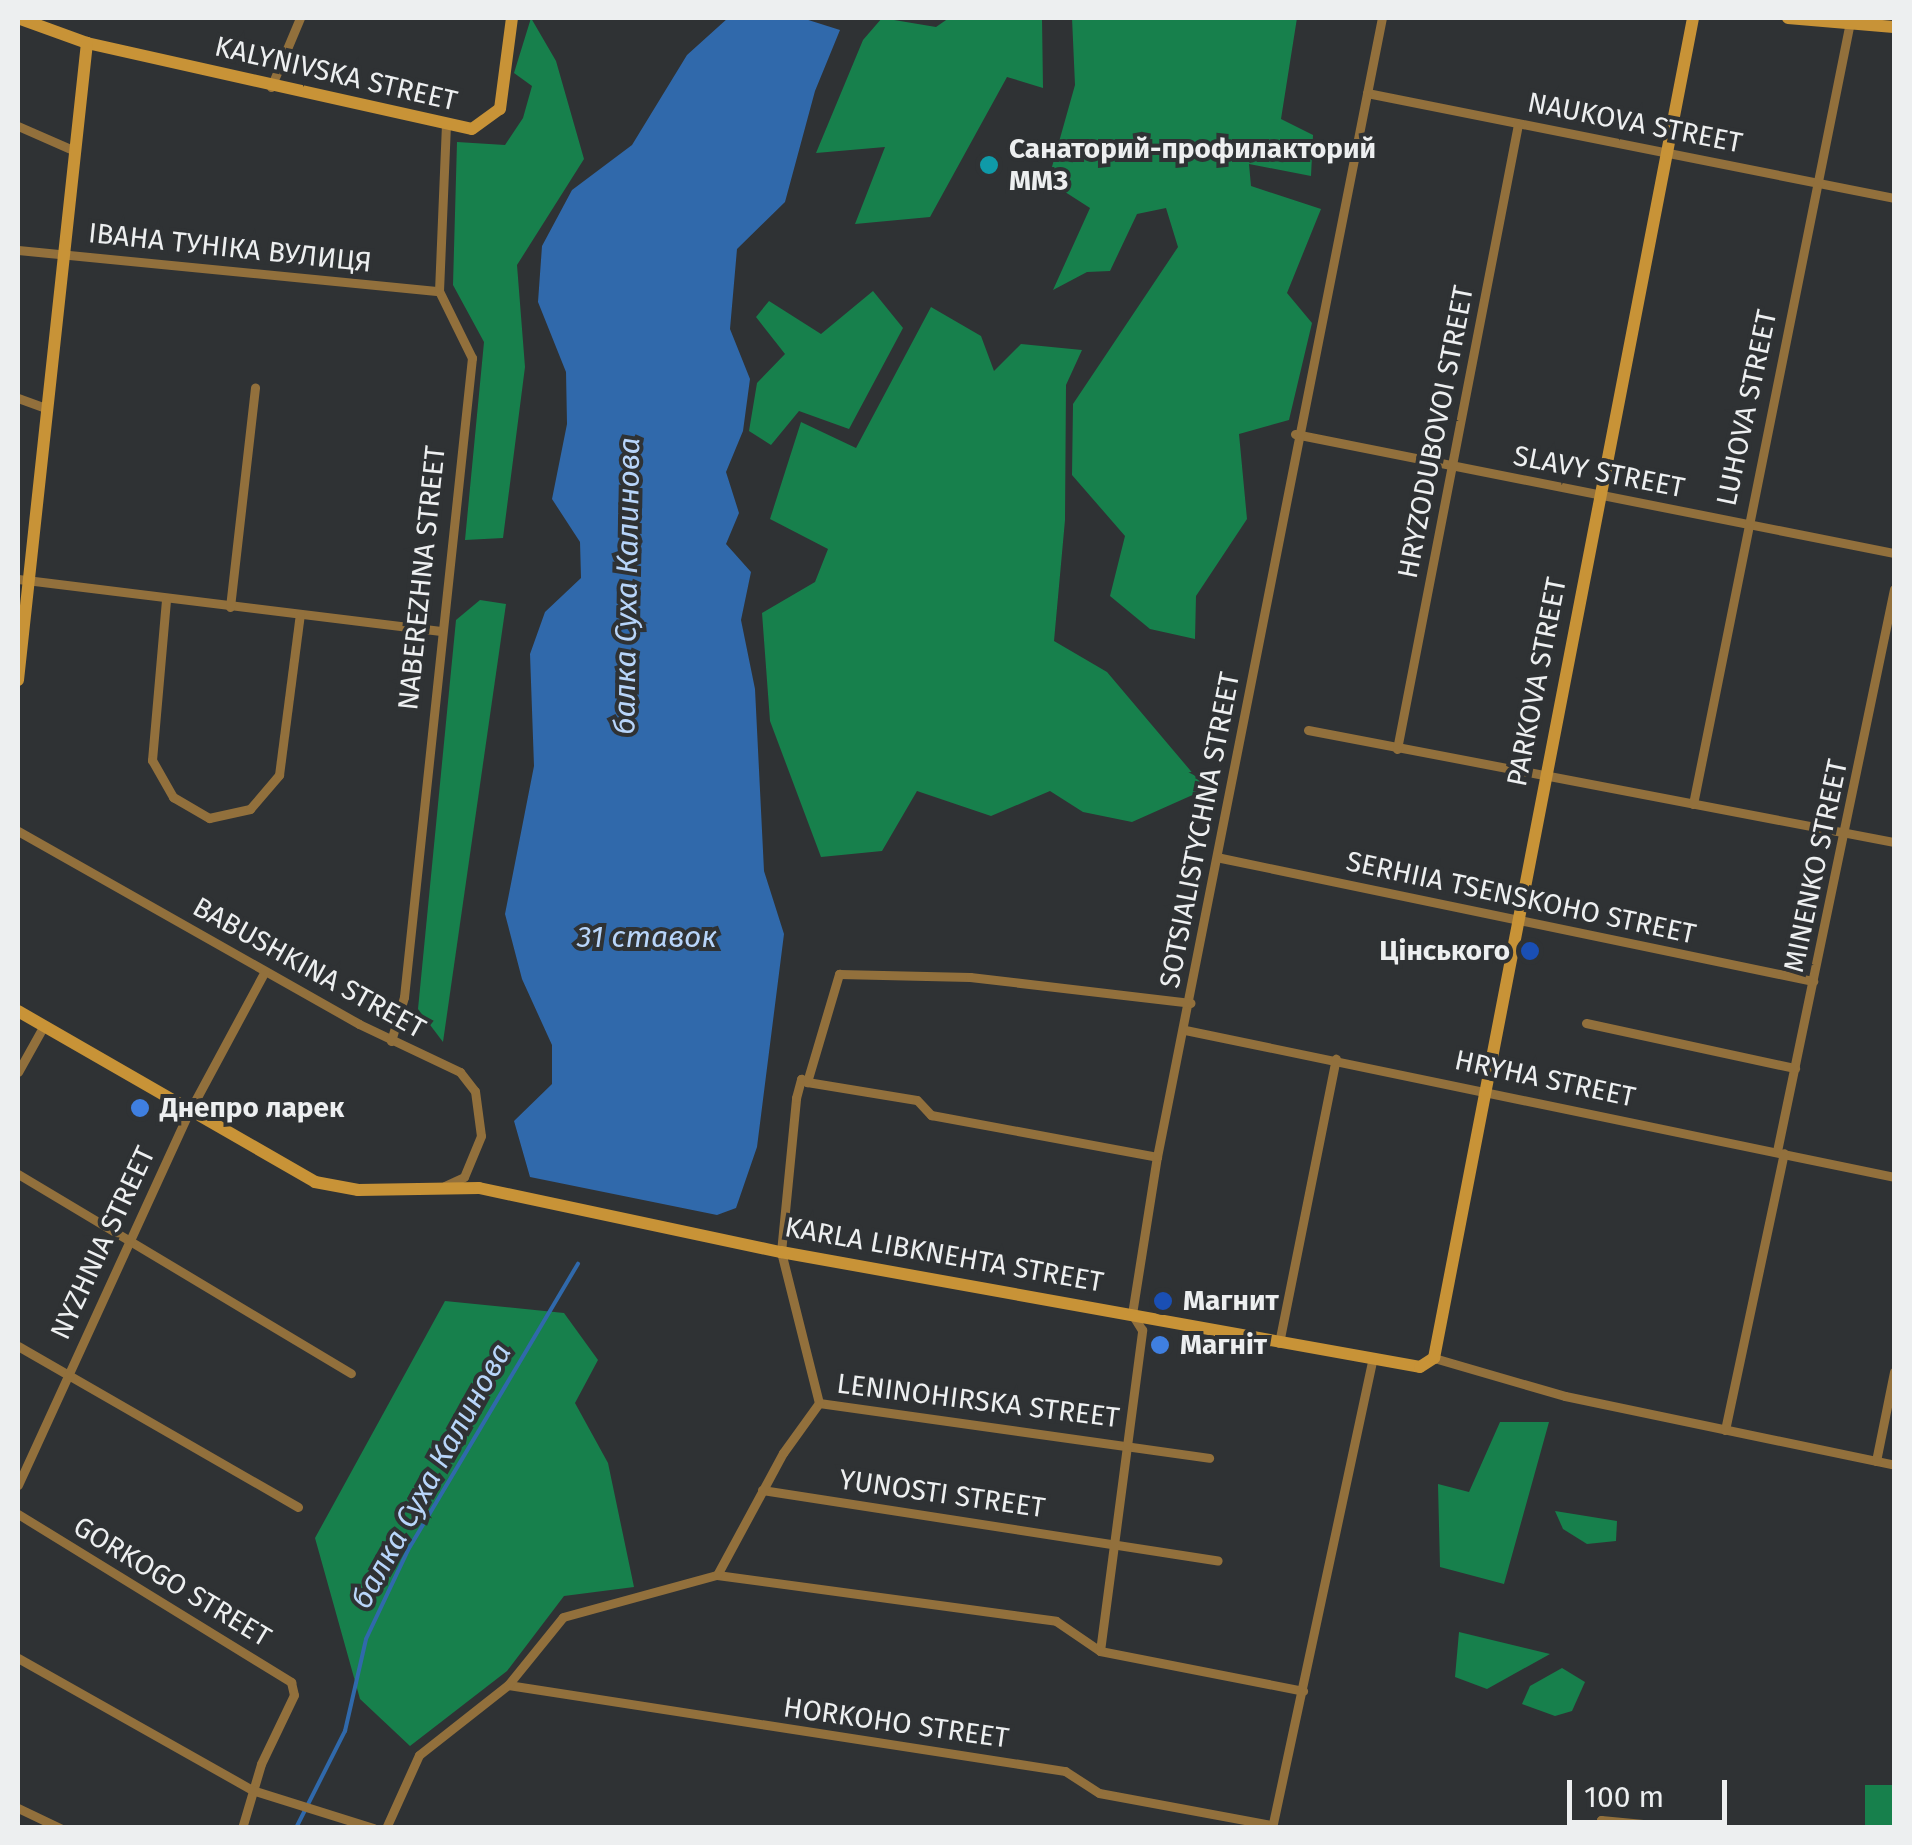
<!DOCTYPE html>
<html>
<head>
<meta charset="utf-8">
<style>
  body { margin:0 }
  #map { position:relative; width:1912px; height:1845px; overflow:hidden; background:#2f3234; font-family:"Fira Sans",sans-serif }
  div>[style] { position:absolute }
  .forest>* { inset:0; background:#17804c; transform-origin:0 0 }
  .water>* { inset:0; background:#3069ab }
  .stream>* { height:4px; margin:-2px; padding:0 2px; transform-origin:2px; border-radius:2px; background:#3069ab }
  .street>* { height:9px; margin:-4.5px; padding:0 4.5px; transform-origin:4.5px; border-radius:4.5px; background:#92703c }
  .secondary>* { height:12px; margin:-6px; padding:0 6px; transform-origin:6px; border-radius:6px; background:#c89337 }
  .dots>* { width:28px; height:28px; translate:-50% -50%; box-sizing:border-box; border:5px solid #2f3234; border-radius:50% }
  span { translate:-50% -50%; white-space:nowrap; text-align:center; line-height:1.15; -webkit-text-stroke:8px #2f3234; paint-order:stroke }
  .street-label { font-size:28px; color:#edeff0 }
  .poi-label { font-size:28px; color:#edeff0; font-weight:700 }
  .left { translate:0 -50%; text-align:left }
  .right { translate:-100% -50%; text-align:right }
  .water-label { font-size:30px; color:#b8d5fa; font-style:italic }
  .frame { position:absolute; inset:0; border:20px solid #edeff0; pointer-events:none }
  .scale { position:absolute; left:1567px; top:1780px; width:160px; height:45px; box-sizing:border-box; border:5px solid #edeff0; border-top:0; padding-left:12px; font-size:30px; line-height:35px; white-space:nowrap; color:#edeff0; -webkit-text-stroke:8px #2f3234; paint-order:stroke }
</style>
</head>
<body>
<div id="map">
  <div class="forest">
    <i style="clip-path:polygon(531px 18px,556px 61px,584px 159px,517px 265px,525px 367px,503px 538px,465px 540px,484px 342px,453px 285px,457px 142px,505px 145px,523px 118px,532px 86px,514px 73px)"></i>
    <i style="clip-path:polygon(882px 18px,936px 27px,949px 18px,1042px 18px,1043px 88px,1007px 77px,930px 217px,855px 224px,885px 147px,816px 153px,863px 40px)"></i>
    <i style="clip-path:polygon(1072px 18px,1297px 18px,1281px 119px,1313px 135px,1311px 176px,1249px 164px,1251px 186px,1321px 209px,1287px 293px,1312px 323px,1289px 420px,1239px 434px,1247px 519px,1196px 596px,1195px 639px,1150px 629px,1110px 596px,1125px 536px,1072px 475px,1073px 404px,1178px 247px,1166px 208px,1137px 214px,1110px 271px,1087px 272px,1053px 290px,1090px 208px,1048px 181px,1075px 85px)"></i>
    <i style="clip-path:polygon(873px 291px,903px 328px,849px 429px,799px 411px,771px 445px,749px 431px,757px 383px,785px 354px,756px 317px,769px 301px,821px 334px)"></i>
    <i style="clip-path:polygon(931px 307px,981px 336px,994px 371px,1021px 344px,1082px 350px,1066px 385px,1065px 520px,1054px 641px,1107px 672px,1206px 789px,1132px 822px,1083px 812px,1050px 791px,991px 816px,917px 791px,882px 851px,821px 857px,770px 721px,762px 613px,815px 582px,828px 549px,770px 519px,801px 422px,856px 448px)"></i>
    <i style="clip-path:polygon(480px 600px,506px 604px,443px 1042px,418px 1009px,456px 620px)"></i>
    <i style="clip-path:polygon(445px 1301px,564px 1313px,598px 1360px,575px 1403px,608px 1463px,634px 1587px,564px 1596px,507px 1671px,410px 1746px,360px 1699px,315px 1538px)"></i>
    <i style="clip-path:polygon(1500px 1422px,1549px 1422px,1504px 1584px,1440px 1567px,1438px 1484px,1469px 1492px)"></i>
    <i style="clip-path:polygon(1555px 1511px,1617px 1521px,1616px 1541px,1587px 1544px,1563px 1529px)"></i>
    <i style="clip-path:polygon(1459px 1632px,1550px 1654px,1487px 1689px,1455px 1677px)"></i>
    <i style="clip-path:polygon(1562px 1668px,1585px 1682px,1572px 1711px,1555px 1716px,1522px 1704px,1530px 1686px)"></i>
    <i style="left:1894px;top:1785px;width:42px;height:29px;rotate:90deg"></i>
  </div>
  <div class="water">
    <i style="clip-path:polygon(728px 18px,802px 18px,840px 30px,815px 91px,785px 202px,737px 249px,730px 329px,750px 379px,743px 431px,726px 472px,739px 513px,726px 544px,751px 572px,741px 620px,755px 689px,764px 871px,784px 934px,757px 1147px,736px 1208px,717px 1215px,530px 1177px,514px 1121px,552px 1084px,552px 1045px,522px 979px,505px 914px,534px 766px,530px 654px,545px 612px,581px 578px,580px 542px,552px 499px,567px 424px,566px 372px,538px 302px,542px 246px,572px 190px,632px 145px,687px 55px)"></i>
  </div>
  <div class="stream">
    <i style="left:296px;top:1828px;width:109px;rotate:-63.2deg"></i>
    <i style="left:345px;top:1731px;width:94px;rotate:-77.1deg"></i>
    <i style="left:366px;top:1639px;width:98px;rotate:-64.7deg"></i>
    <i style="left:408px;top:1550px;width:333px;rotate:-59.3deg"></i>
  </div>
  <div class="street">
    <i style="left:271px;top:87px;width:75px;rotate:-67.2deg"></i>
    <i style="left:1367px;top:93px;width:537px;rotate:11.27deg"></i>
    <i style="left:18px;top:126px;width:62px;rotate:23.7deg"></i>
    <i style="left:18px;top:250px;width:423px;rotate:5.6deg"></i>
    <i style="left:18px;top:398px;width:30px;rotate:20deg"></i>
    <i style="left:1295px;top:434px;width:611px;rotate:11.24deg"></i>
    <i style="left:18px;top:579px;width:426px;rotate:7deg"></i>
    <i style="left:166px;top:600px;width:161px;rotate:95deg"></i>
    <i style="left:152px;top:760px;width:43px;rotate:60.4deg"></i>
    <i style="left:173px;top:797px;width:42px;rotate:30.3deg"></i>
    <i style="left:209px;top:818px;width:42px;rotate:-12.4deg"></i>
    <i style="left:250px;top:809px;width:45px;rotate:-49.5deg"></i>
    <i style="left:279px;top:775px;width:162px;rotate:-82.6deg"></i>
    <i style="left:230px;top:607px;width:221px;rotate:-83.5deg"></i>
    <i style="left:1308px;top:730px;width:597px;rotate:10.82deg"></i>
    <i style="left:1397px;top:749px;width:637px;rotate:-79.04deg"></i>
    <i style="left:1693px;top:804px;width:798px;rotate:-78.65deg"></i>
    <i style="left:18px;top:831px;width:392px;rotate:29.5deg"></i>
    <i style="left:359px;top:1024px;width:112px;rotate:25.4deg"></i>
    <i style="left:460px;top:1072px;width:24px;rotate:52deg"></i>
    <i style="left:475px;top:1091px;width:45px;rotate:82.4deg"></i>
    <i style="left:481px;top:1136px;width:44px;rotate:112.5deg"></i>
    <i style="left:464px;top:1177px;width:21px;rotate:155deg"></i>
    <i style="left:1221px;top:858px;width:605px;rotate:11.74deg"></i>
    <i style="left:1586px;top:1023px;width:214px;rotate:12.2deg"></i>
    <i style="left:1185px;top:1030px;width:724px;rotate:11.71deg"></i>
    <i style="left:391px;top:1041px;width:46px;rotate:-73.5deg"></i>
    <i style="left:404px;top:997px;width:643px;rotate:-83.93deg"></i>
    <i style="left:472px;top:358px;width:75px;rotate:-116.2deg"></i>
    <i style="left:439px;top:291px;width:165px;rotate:-87.6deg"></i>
    <i style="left:18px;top:1072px;width:51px;rotate:-60.9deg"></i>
    <i style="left:807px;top:1082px;width:111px;rotate:9.3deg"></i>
    <i style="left:917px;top:1100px;width:21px;rotate:47deg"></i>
    <i style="left:931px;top:1115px;width:230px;rotate:10.5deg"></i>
    <i style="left:1777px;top:1151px;width:574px;rotate:-78.24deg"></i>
    <i style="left:18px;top:1174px;width:388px;rotate:30.9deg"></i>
    <i style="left:1279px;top:1343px;width:290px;rotate:-78.7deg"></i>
    <i style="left:18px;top:1346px;width:323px;rotate:29.9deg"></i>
    <i style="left:1434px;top:1358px;width:136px;rotate:16.2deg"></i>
    <i style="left:1565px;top:1396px;width:336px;rotate:11.8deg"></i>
    <i style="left:819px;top:1403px;width:394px;rotate:8deg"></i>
    <i style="left:1725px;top:1430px;width:283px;rotate:-78deg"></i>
    <i style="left:1876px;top:1461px;width:91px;rotate:-78.6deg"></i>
    <i style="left:18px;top:1485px;width:408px;rotate:-65.4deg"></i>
    <i style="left:188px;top:1114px;width:162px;rotate:-61.7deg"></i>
    <i style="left:762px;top:1490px;width:461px;rotate:8.8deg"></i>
    <i style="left:18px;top:1514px;width:321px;rotate:31.6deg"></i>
    <i style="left:291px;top:1682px;width:13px;rotate:77deg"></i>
    <i style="left:294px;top:1695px;width:76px;rotate:115.6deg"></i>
    <i style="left:261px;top:1764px;width:67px;rotate:106.5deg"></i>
    <i style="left:717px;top:1575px;width:342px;rotate:7.7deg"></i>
    <i style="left:1056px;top:1621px;width:53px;rotate:34.3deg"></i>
    <i style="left:1100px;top:1651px;width:207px;rotate:11.1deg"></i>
    <i style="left:1100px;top:1651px;width:324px;rotate:-82.5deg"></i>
    <i style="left:1142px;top:1330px;width:19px;rotate:-122deg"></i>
    <i style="left:1132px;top:1314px;width:159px;rotate:-81deg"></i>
    <i style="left:1157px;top:1157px;width:1161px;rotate:-78.83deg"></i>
    <i style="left:18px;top:1658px;width:269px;rotate:29.4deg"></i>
    <i style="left:252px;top:1790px;width:127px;rotate:17.4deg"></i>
    <i style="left:508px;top:1685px;width:564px;rotate:8.78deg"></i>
    <i style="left:1065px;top:1771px;width:40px;rotate:32.9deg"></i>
    <i style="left:1099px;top:1793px;width:176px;rotate:10.5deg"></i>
    <i style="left:18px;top:1808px;width:47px;rotate:25.5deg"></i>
    <i style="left:386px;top:1828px;width:80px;rotate:-65.7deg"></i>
    <i style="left:419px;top:1755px;width:113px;rotate:-38.2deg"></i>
    <i style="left:508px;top:1685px;width:87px;rotate:-51deg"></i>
    <i style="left:563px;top:1617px;width:160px;rotate:-15.3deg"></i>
    <i style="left:717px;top:1575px;width:139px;rotate:-61.6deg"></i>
    <i style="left:783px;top:1453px;width:62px;rotate:-54.2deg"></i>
    <i style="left:819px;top:1403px;width:156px;rotate:-104.1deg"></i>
    <i style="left:781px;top:1252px;width:155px;rotate:-84.4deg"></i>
    <i style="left:796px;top:1098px;width:20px;rotate:-75deg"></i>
    <i style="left:801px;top:1079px;width:7px;rotate:27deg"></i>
    <i style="left:807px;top:1082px;width:113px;rotate:-73.5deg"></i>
    <i style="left:839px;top:974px;width:131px;rotate:1.3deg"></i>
    <i style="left:970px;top:977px;width:222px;rotate:6.7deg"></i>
    <i style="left:1272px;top:1828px;width:479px;rotate:-77.9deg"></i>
    <i style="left:1600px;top:1828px;width:8px;rotate:-83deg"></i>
    <i style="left:1601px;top:1820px;width:84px;rotate:5.4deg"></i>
  </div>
  <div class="secondary">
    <i style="left:18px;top:18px;width:73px;rotate:19.9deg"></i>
    <i style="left:87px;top:43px;width:394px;rotate:12.6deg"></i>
    <i style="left:472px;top:129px;width:34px;rotate:-36deg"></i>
    <i style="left:500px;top:109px;width:92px;rotate:-82.5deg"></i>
    <i style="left:1788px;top:18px;width:106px;rotate:4.9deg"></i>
    <i style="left:18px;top:680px;width:641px;rotate:-83.82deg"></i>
    <i style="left:18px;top:1011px;width:343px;rotate:29.9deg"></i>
    <i style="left:315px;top:1182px;width:44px;rotate:10.5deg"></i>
    <i style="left:358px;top:1190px;width:121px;rotate:-0.9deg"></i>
    <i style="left:479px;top:1188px;width:309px;rotate:12deg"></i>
    <i style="left:781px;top:1252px;width:649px;rotate:10.2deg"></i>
    <i style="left:1420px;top:1367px;width:17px;rotate:-33deg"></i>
    <i style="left:1434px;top:1358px;width:1365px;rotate:-79.06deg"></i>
  </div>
  <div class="dots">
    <i style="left:989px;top:165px;background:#0f9aa8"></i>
    <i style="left:1530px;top:951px;background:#1a4fb4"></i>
    <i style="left:140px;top:1108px;background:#3f7fe0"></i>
    <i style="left:1163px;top:1301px;background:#1a4fb4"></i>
    <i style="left:1160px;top:1345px;background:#3f7fe0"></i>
  </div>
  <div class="street-label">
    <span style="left:336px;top:74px;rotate:13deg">KALYNIVSKA STREET</span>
    <span style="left:1635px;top:123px;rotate:11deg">NAUKOVA STREET</span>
    <span style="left:230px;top:248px;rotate:6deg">ІВАНА ТУНІКА ВУЛИЦЯ</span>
    <span style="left:1747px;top:408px;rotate:-78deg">LUHOVA STREET</span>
    <span style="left:1436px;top:432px;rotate:-79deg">HRYZODUBOVOI STREET</span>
    <span style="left:1599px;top:472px;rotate:11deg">SLAVY STREET</span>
    <span style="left:422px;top:578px;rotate:-84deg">NABEREZHNA STREET</span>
    <span style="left:1537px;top:682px;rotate:-79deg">PARKOVA STREET</span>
    <span style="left:1200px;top:830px;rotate:-79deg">SOTSIALISTYCHNA STREET</span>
    <span style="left:1816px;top:866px;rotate:-78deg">MINENKO STREET</span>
    <span style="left:1521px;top:898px;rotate:12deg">SERHIIA TSENSKOHO STREET</span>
    <span style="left:309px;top:968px;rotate:29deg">BABUSHKINA STREET</span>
    <span style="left:1545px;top:1079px;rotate:12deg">HRYHA STREET</span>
    <span style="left:103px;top:1243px;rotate:-65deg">NYZHNIA STREET</span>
    <span style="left:944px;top:1255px;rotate:10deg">KARLA LIBKNEHTA STREET</span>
    <span style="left:978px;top:1401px;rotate:7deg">LENINOHIRSKA STREET</span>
    <span style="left:942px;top:1494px;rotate:8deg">YUNOSTI STREET</span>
    <span style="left:172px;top:1582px;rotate:31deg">GORKOGO STREET</span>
    <span style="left:896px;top:1723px;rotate:8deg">HORKOHO STREET</span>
  </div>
  <div class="poi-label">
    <span class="left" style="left:1009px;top:165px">Санаторий-профилакторий<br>ММЗ</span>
    <span class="right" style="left:1510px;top:951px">Цінського</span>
    <span class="left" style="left:160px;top:1108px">Днепро ларек</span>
    <span class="left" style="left:1183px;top:1301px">Магнит</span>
    <span class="left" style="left:1180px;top:1345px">Магніт</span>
  </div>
  <div class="water-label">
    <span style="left:627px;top:586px;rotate:-89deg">балка Суха Калинова</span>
    <span style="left:647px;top:937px">31 ставок</span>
    <span style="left:431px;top:1476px;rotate:-61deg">балка Суха Калинова</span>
  </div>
  <div class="frame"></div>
  <div class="scale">100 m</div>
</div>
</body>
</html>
